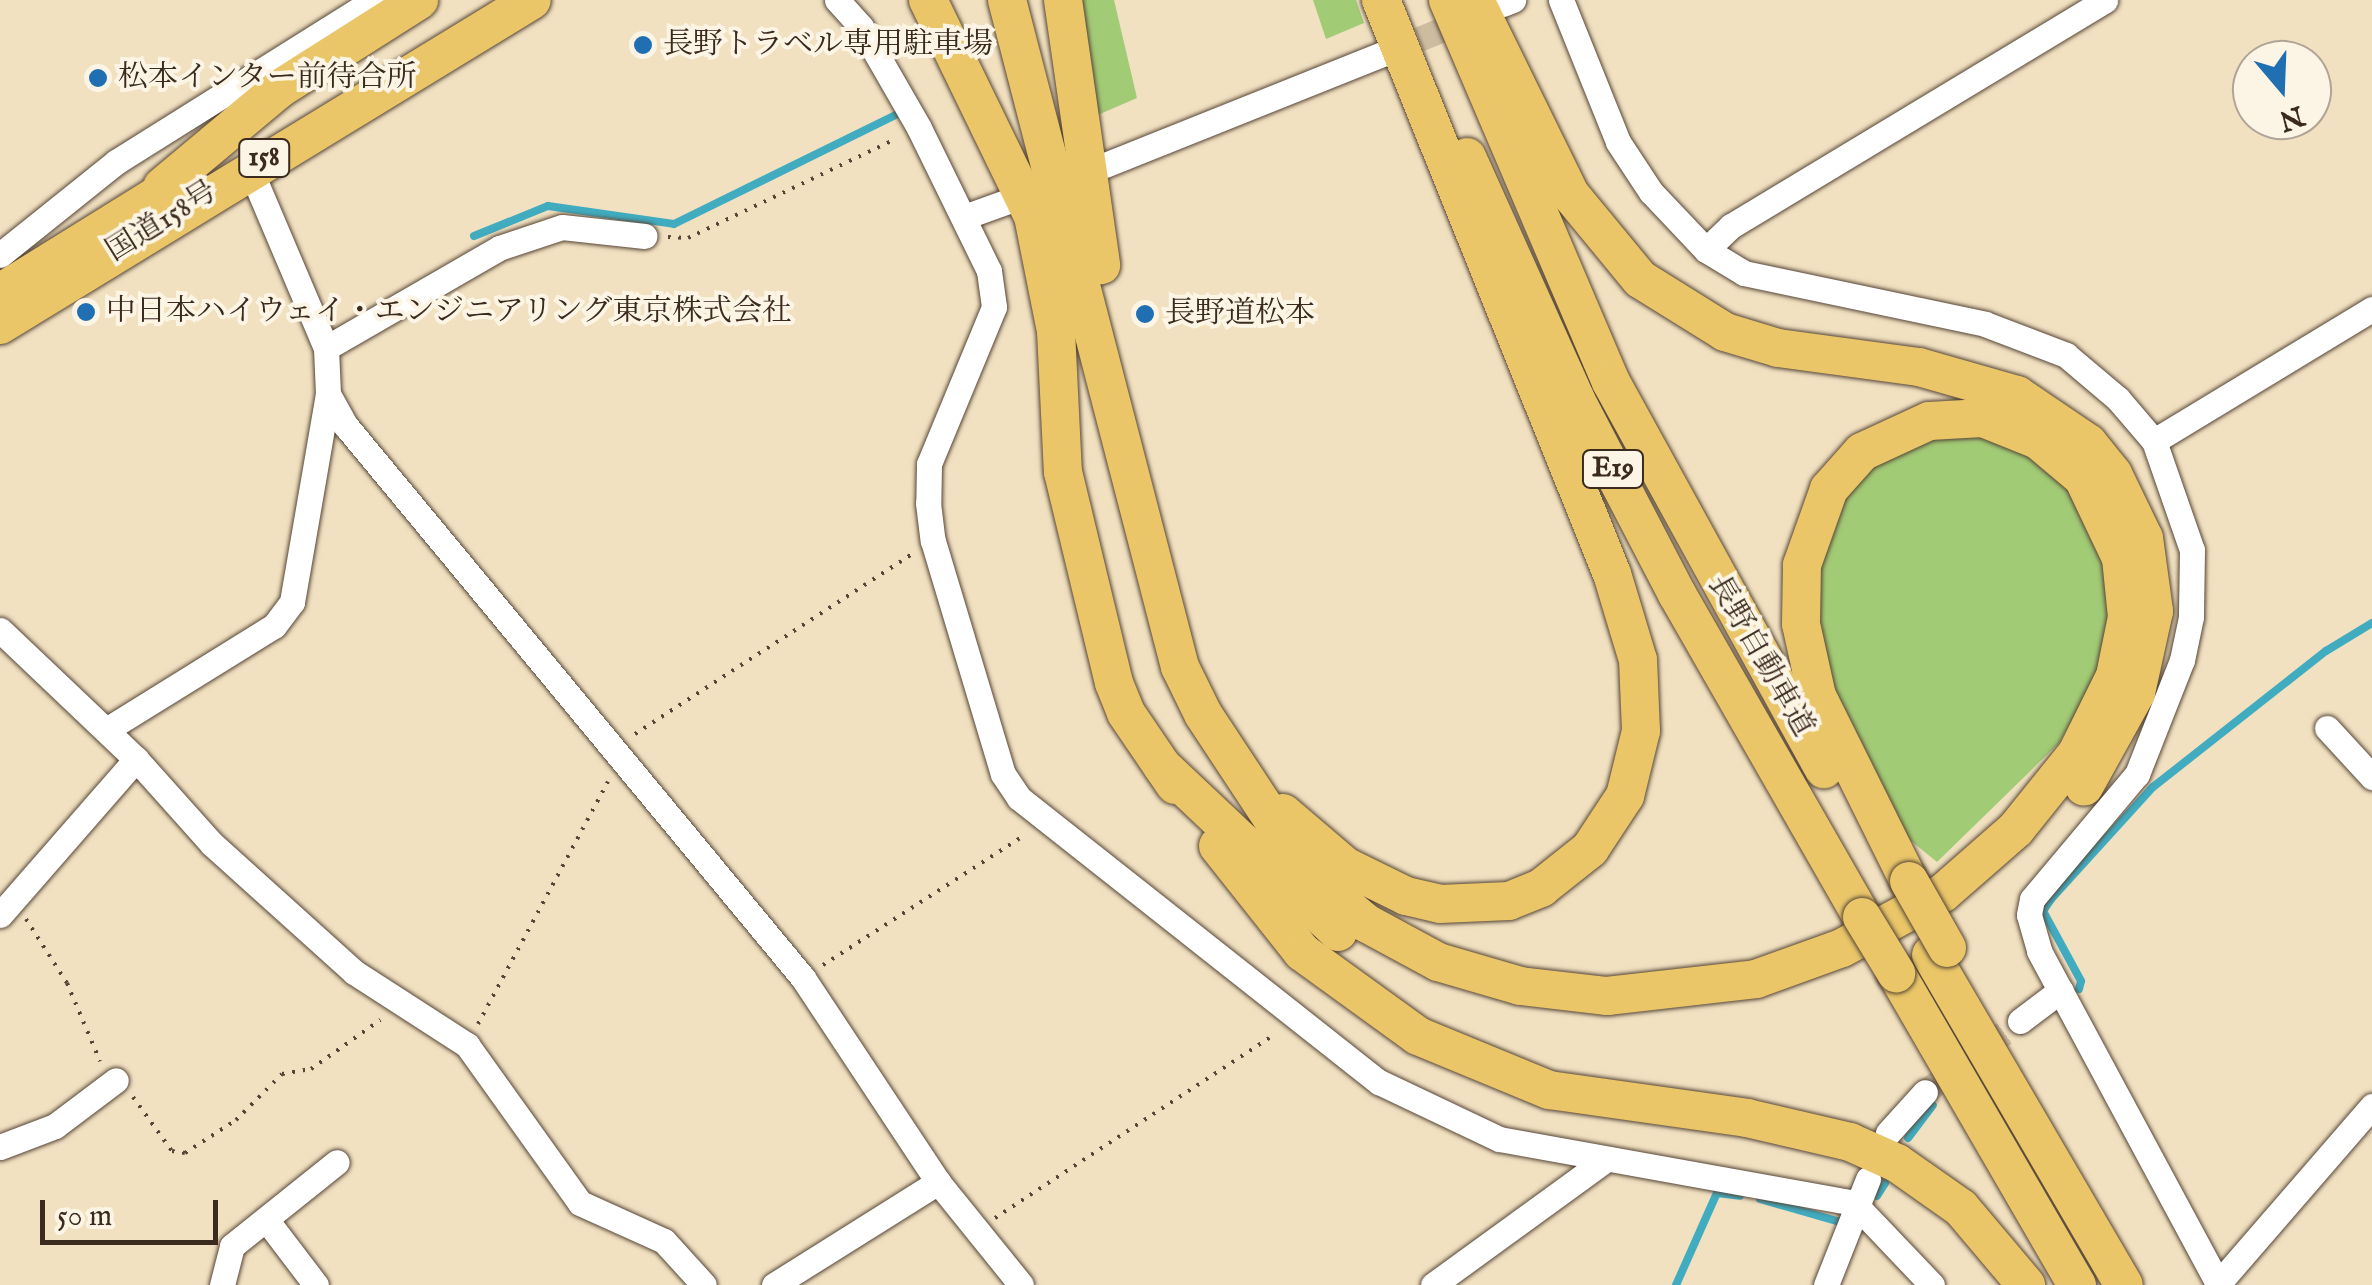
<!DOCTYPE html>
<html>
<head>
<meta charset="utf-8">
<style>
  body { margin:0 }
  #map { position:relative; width:2372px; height:1285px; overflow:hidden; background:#f1e1c1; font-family:"IM FELL English","Noto Serif JP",serif }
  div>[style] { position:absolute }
  .green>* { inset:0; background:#a2cb76 }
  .stream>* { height:8px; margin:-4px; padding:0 4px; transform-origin:4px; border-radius:4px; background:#41acc0 }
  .minor-tunnel>* { height:25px; margin-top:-12.5px; transform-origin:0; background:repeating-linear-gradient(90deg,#cdbca0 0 25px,transparent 0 37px) }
  .path>* { height:4px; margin-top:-2px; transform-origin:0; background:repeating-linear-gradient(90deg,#564536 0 2.5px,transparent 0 10.5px) }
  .roads { filter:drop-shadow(0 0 2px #564536) drop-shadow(0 0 2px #564536) }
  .minor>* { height:25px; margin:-12.5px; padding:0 12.5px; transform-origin:12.5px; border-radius:12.5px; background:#fff }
  .highway>* { height:38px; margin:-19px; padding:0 19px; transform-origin:19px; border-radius:19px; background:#eac669 }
  .bridges { filter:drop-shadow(0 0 2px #564536) drop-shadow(0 0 2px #564536) }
  .highway-bridge>* { height:38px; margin:-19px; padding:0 19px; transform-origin:19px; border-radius:19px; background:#eac669 }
  .dots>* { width:28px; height:28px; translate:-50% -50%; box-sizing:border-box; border:5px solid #fcf5e5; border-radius:50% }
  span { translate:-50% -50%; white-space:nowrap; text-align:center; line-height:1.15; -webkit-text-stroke:8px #fcf5e5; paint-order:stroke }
  .shield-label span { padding:2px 8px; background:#fcf5e5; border:2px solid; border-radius:8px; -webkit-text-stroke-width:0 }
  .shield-label { font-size:28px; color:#3b2a1e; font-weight:700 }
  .poi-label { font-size:30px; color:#3b2a1e }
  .left { translate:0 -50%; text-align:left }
  .street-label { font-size:30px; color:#3b2a1e }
  .north { position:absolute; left:2232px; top:40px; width:100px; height:100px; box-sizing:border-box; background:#fcf5e5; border:2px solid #afa495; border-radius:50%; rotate:161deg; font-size:28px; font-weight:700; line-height:40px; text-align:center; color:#3b2a1e }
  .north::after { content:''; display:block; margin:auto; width:35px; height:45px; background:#1f6fb2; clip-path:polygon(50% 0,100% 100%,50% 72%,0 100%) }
  .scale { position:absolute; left:40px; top:1200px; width:178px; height:45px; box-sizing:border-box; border:5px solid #3b2a1e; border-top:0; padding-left:12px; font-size:30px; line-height:35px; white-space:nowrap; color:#3b2a1e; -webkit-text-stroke:8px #fcf5e5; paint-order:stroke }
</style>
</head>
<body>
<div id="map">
  <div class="green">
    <i style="clip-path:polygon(1076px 0,1114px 0,1137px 98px,1093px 117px)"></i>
    <i style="clip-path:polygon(1313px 0,1356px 0,1364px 23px,1326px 39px)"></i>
    <i style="clip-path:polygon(1988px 437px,2025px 444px,2064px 477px,2115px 581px,2098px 674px,2059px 743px,1937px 862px,1905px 836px,1824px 666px,1814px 561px,1857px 475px,1922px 439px)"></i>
  </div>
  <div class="stream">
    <i style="left:474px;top:236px;width:80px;rotate:-22.1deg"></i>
    <i style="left:548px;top:206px;width:127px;rotate:8.1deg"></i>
    <i style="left:674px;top:224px;width:252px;rotate:-26.2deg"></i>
    <i style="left:2079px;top:989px;width:8px;rotate:-76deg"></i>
    <i style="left:2081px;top:981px;width:80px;rotate:-118.5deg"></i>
    <i style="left:2043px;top:911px;width:14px;rotate:-56deg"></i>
    <i style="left:2051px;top:899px;width:151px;rotate:-47.7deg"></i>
    <i style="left:2153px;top:787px;width:220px;rotate:-38.2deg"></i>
    <i style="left:2326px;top:651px;width:54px;rotate:-31.3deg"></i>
    <i style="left:1908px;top:1138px;width:41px;rotate:-52.9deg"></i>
    <i style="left:1877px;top:1196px;width:15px;rotate:-58deg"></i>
    <i style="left:1760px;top:1199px;width:83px;rotate:16deg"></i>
    <i style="left:1676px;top:1285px;width:101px;rotate:-66deg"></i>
    <i style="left:1717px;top:1193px;width:23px;rotate:7deg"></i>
  </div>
  <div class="minor-tunnel">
    <i style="left:1385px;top:53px;width:95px;rotate:-22.2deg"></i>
    <i style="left:1925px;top:1092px;width:119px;rotate:-36.8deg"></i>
  </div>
  <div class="path">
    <i style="left:668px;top:237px;width:20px;rotate:3deg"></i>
    <i style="left:688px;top:238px;width:230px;rotate:-25.5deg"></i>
    <i style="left:635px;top:734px;width:330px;rotate:-33deg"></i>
    <i style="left:26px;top:919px;width:76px;rotate:57.4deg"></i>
    <i style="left:67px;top:983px;width:85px;rotate:67.1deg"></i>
    <i style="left:823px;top:965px;width:240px;rotate:-32.8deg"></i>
    <i style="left:478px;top:1024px;width:275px;rotate:-61.8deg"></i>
    <i style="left:133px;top:1097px;width:67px;rotate:54.2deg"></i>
    <i style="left:172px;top:1151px;width:13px;rotate:9deg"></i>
    <i style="left:185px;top:1153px;width:61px;rotate:-32.9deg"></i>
    <i style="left:236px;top:1120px;width:65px;rotate:-45deg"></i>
    <i style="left:282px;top:1074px;width:29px;rotate:-10deg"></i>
    <i style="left:311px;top:1069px;width:85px;rotate:-35.4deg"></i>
    <i style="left:995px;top:1218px;width:335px;rotate:-33.3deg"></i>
  </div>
  <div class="roads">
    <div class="minor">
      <i style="left:837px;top:0;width:36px;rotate:48deg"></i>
      <i style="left:861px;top:27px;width:116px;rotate:60.1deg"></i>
      <i style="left:919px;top:128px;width:159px;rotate:63.9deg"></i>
      <i style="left:989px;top:271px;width:36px;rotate:82deg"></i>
      <i style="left:994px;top:307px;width:170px;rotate:112.5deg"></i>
      <i style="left:929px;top:464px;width:39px;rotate:91deg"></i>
      <i style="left:928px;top:503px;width:38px;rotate:83deg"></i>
      <i style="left:933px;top:541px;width:243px;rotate:73.3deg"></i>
      <i style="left:1003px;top:774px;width:29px;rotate:56deg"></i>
      <i style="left:1019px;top:798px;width:459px;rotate:38.3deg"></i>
      <i style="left:1379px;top:1082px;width:133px;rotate:25.4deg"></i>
      <i style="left:1499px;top:1139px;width:361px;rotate:10.2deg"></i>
      <i style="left:1854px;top:1203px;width:113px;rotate:46.4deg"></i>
      <i style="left:1561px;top:0;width:153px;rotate:68.1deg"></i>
      <i style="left:1618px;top:142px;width:60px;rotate:56.6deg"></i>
      <i style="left:1651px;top:192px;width:80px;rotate:46.5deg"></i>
      <i style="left:1706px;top:250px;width:44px;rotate:31.2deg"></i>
      <i style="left:1744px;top:273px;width:246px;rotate:11.9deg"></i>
      <i style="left:1985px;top:324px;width:87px;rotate:20.9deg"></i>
      <i style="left:2066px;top:355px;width:68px;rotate:40.2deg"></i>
      <i style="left:2118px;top:399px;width:55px;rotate:49.4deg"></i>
      <i style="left:2154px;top:441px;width:115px;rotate:70.8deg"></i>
      <i style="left:2192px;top:550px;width:67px;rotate:90.9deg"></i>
      <i style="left:2191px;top:617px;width:44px;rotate:101.8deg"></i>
      <i style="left:2182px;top:660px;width:123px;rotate:111.5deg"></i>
      <i style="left:2137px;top:774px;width:163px;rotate:130deg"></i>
      <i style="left:2032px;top:899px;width:16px;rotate:101deg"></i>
      <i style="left:2029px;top:915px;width:37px;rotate:74deg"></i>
      <i style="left:2039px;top:951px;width:379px;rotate:61.7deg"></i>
      <i style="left:1503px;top:4px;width:11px;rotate:-22deg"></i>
      <i style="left:1105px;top:165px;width:302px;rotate:-21.8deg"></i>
      <i style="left:964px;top:217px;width:45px;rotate:-19.7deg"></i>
      <i style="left:1706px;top:250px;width:35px;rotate:-44deg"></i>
      <i style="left:1731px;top:226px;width:437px;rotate:-31.1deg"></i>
      <i style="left:0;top:255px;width:149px;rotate:-38.7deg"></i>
      <i style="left:116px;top:162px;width:305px;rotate:-32.1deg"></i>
      <i style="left:326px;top:348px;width:200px;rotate:-30deg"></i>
      <i style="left:499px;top:248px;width:66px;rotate:-18.4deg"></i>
      <i style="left:562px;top:227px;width:83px;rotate:6.2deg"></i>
      <i style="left:328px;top:394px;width:37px;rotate:61deg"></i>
      <i style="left:346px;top:426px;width:717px;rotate:50.38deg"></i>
      <i style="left:803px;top:978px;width:245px;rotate:56.5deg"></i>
      <i style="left:938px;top:1182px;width:132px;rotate:51.1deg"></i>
      <i style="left:2154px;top:441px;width:255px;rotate:-31.2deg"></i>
      <i style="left:0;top:630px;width:187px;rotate:43.5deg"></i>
      <i style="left:136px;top:759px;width:114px;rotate:48.2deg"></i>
      <i style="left:212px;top:844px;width:191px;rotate:42deg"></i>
      <i style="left:354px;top:972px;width:135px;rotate:32.9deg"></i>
      <i style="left:467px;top:1045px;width:194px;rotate:54.4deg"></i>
      <i style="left:580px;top:1203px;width:92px;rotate:24.3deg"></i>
      <i style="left:664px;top:1241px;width:59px;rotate:47.7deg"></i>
      <i style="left:2327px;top:728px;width:67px;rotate:47.4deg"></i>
      <i style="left:106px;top:730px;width:198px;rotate:-31.8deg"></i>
      <i style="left:274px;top:626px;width:30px;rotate:-53deg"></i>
      <i style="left:292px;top:602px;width:211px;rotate:-80.2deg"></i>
      <i style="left:328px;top:394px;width:46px;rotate:-92.5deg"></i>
      <i style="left:326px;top:348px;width:197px;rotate:-113deg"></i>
      <i style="left:0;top:915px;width:207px;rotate:-48.9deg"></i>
      <i style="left:2020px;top:1021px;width:51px;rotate:-37.1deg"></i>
      <i style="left:1888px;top:1133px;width:55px;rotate:-47.9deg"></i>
      <i style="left:0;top:1147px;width:59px;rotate:-20.9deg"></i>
      <i style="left:55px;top:1126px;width:76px;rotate:-37deg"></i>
      <i style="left:268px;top:1222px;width:79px;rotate:52.7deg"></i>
      <i style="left:222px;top:1285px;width:40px;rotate:-75.6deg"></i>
      <i style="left:232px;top:1246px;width:134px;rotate:-38.7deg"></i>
      <i style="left:774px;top:1285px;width:194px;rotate:-32.1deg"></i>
      <i style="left:1433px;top:1285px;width:209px;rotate:-36deg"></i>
      <i style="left:1826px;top:1285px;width:114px;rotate:-68.4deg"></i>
      <i style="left:2217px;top:1285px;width:237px;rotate:-49.1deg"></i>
    </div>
    <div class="highway">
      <i style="left:928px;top:0;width:240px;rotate:64.1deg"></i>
      <i style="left:1033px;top:216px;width:117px;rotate:78.7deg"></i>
      <i style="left:1056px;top:331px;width:141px;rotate:87.2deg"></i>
      <i style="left:1063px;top:472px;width:217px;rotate:76.4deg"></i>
      <i style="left:1114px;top:683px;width:32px;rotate:68deg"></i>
      <i style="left:1126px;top:713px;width:87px;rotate:55.8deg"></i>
      <i style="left:1007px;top:0;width:689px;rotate:75.46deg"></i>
      <i style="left:1180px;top:667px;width:52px;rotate:63.9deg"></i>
      <i style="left:1203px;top:714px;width:193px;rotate:56.6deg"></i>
      <i style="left:1309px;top:875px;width:75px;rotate:40.1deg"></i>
      <i style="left:1366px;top:923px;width:82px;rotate:28.4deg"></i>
      <i style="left:1438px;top:962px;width:85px;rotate:16.3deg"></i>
      <i style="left:1520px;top:986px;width:88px;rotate:6.6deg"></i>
      <i style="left:1607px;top:996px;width:150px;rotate:-6.5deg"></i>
      <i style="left:1756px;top:979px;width:91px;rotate:-19.8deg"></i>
      <i style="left:1842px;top:948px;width:115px;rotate:-28.6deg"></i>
      <i style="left:1943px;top:893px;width:97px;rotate:-41.2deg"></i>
      <i style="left:2016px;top:829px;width:97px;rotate:-51.2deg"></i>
      <i style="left:2077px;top:753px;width:86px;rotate:-63.7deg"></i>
      <i style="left:2115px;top:676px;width:60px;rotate:-78.5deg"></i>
      <i style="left:2127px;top:617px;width:59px;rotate:-95.8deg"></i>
      <i style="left:2121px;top:558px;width:89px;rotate:-115.4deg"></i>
      <i style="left:2083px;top:478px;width:59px;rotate:-139.8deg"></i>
      <i style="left:2038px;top:440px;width:59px;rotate:-158.2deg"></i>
      <i style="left:1983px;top:418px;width:54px;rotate:176.8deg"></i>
      <i style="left:1929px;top:421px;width:74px;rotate:155.2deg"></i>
      <i style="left:1862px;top:452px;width:50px;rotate:131.7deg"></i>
      <i style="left:1829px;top:489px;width:81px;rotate:109.6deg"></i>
      <i style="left:1802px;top:565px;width:59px;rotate:91deg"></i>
      <i style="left:1801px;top:624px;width:74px;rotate:77.5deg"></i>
      <i style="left:1817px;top:696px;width:207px;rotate:63.6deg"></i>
      <i style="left:1063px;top:0;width:268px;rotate:81.8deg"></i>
      <i style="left:1448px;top:0;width:415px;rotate:66.9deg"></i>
      <i style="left:1611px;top:382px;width:442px;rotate:61.2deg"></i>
      <i style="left:1475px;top:0;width:216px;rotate:63.9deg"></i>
      <i style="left:1570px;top:194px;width:110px;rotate:50.5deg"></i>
      <i style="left:1640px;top:279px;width:100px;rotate:31.9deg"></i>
      <i style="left:1725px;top:332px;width:55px;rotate:16.8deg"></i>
      <i style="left:1778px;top:348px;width:142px;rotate:7.7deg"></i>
      <i style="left:1919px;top:367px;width:102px;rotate:15.9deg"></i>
      <i style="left:2017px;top:395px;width:86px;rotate:34.1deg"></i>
      <i style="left:2088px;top:443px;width:40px;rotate:51deg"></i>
      <i style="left:2113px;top:474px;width:71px;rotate:64.2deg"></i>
      <i style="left:2144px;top:538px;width:74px;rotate:82.2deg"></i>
      <i style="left:2154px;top:611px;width:84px;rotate:102.4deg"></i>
      <i style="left:2136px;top:693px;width:107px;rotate:119deg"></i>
      <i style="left:1467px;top:157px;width:266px;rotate:65.8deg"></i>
      <i style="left:1576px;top:400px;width:219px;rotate:62.5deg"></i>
      <i style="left:1677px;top:594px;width:372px;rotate:60.2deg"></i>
      <i style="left:162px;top:187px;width:153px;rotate:-39.9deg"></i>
      <i style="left:279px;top:89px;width:166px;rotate:-32.4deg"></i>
      <i style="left:0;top:293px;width:219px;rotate:-31.9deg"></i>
      <i style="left:0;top:325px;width:623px;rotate:-31.42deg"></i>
      <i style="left:1162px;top:766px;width:242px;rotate:43.3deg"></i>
      <i style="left:1283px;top:813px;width:82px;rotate:40.5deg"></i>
      <i style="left:1345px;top:866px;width:68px;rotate:26.2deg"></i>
      <i style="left:1406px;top:896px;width:35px;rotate:13deg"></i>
      <i style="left:1440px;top:904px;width:69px;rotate:-2.5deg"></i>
      <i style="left:1509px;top:901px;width:35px;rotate:-22deg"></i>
      <i style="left:1541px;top:888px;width:63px;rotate:-38.5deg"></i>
      <i style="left:1590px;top:849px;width:64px;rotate:-56.6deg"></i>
      <i style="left:1625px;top:796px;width:67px;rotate:-76.2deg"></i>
      <i style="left:1641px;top:731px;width:71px;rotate:-92.4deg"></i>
      <i style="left:1638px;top:660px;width:90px;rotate:-106.8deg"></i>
      <i style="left:1612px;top:574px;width:619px;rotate:-111.92deg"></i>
      <i style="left:1218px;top:846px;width:135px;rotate:51.6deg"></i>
      <i style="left:1302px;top:952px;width:143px;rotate:35.9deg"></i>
      <i style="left:1418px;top:1036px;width:142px;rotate:22.4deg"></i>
      <i style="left:1549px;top:1090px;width:200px;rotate:8deg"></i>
      <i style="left:1747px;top:1118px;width:106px;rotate:13.1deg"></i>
      <i style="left:1850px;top:1142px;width:51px;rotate:24.1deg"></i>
      <i style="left:1897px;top:1163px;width:78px;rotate:35.1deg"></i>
      <i style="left:1961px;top:1208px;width:101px;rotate:49.8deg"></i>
      <i style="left:1931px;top:955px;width:382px;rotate:59.7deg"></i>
      <i style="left:1896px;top:973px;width:361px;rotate:59.9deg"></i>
    </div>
  </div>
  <div class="bridges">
    <div class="highway-bridge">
      <i style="left:1909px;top:881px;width:77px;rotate:60.4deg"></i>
      <i style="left:1862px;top:917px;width:66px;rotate:58.7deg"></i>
    </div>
  </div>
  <div class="dots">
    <i style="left:643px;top:45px;background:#1f6fb2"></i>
    <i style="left:98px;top:78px;background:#1f6fb2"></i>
    <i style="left:86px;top:312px;background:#1f6fb2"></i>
    <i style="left:1145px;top:314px;background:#1f6fb2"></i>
  </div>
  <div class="shield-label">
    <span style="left:264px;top:158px">158</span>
    <span style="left:1613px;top:469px">E19</span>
  </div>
  <div class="poi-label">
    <span class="left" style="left:663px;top:45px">長野トラベル専用駐車場</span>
    <span class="left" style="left:118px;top:78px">松本インター前待合所</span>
    <span class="left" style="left:106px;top:312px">中日本ハイウェイ・エンジニアリング東京株式会社</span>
    <span class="left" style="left:1165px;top:314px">長野道松本</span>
  </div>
  <div class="street-label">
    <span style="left:162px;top:222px;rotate:-32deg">国道158号</span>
    <span style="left:1760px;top:656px;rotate:60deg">長野自動車道</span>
  </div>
  <div class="north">N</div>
  <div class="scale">50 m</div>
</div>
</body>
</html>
